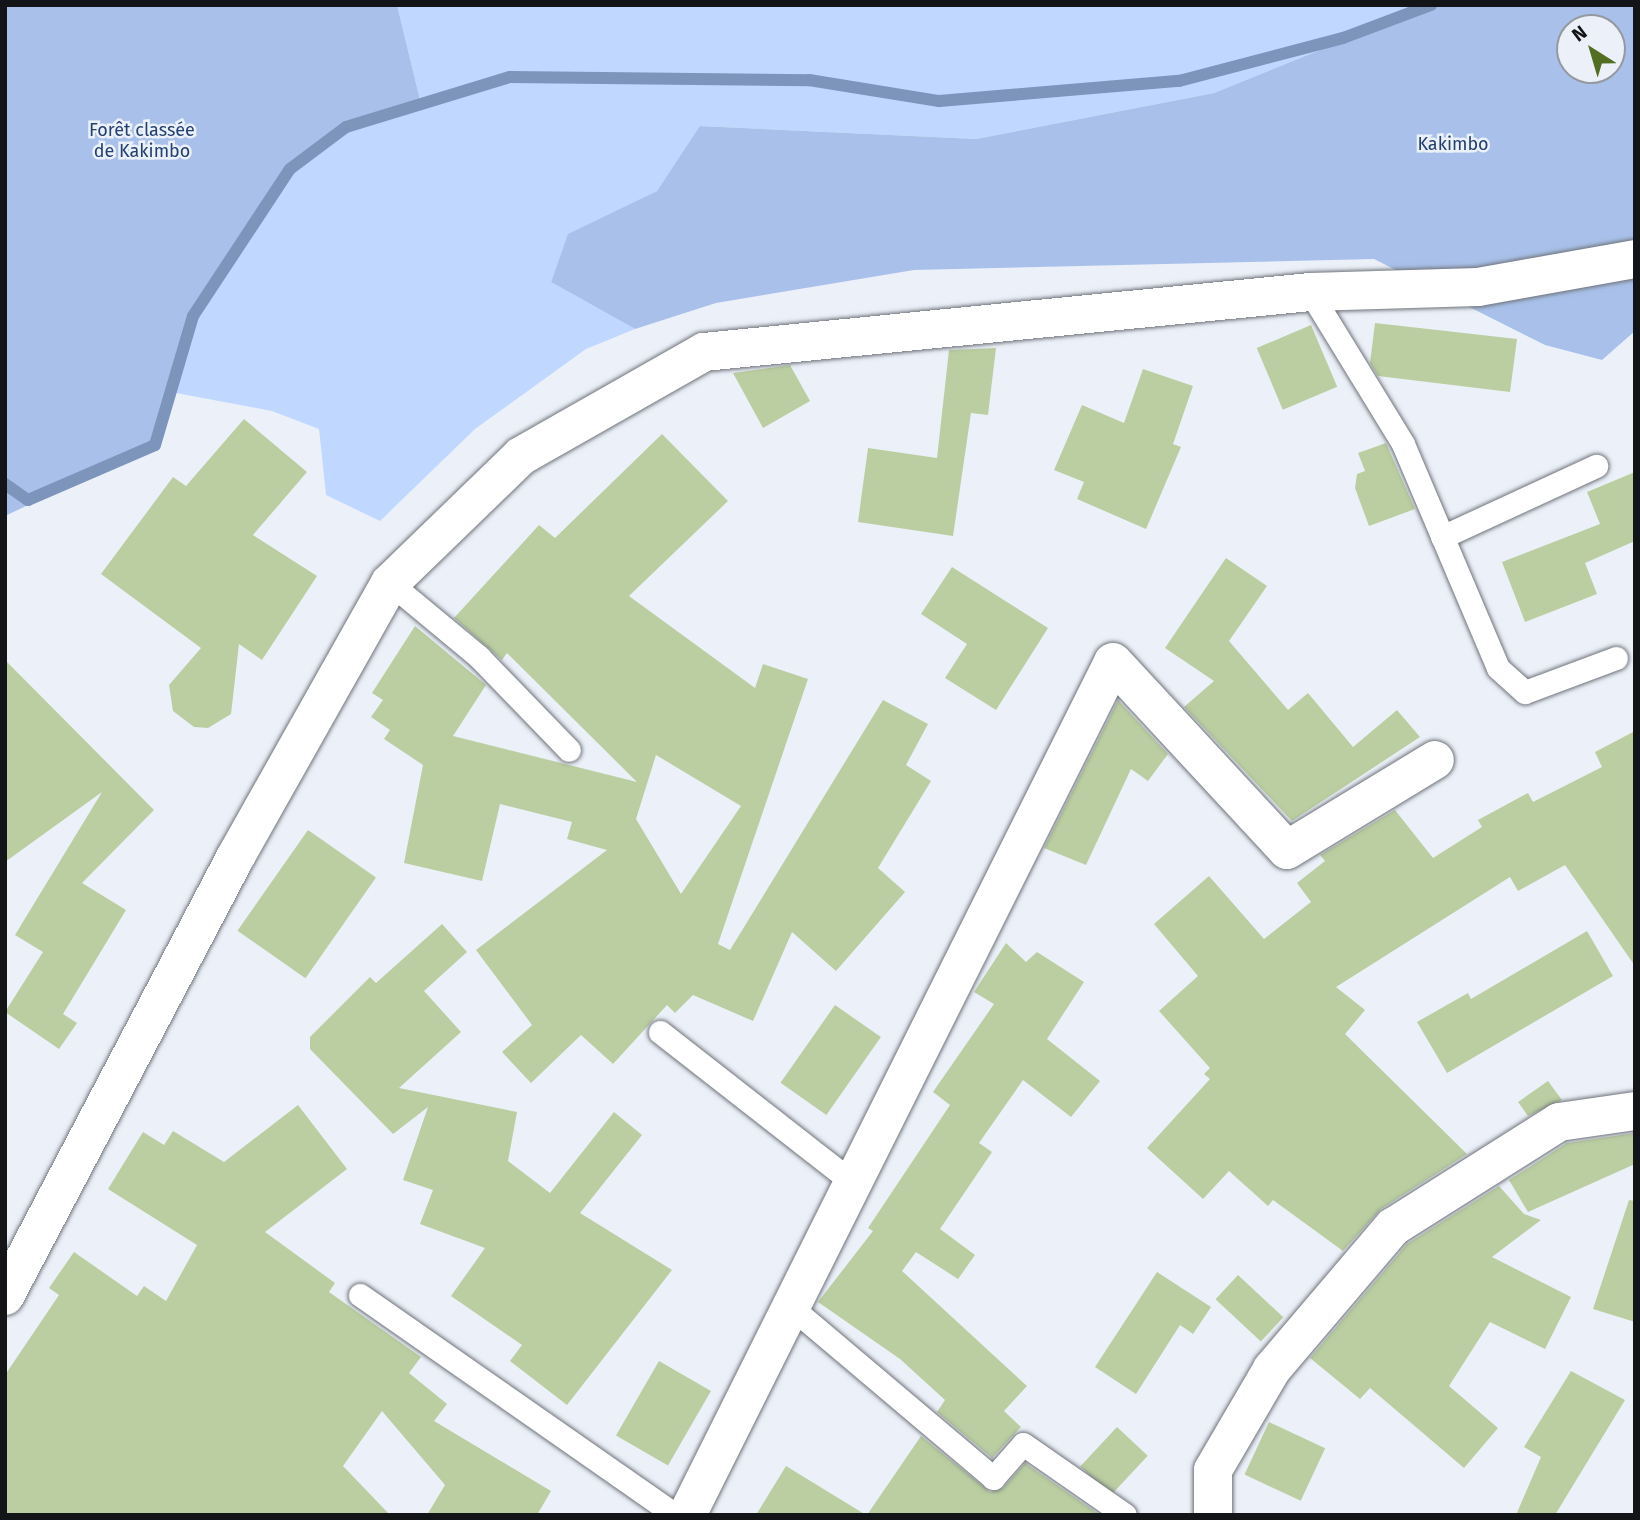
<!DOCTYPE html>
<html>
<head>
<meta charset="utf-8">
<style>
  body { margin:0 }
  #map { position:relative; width:1640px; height:1520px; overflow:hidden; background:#ecf1f9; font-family:"Fira Sans",sans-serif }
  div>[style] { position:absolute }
  .green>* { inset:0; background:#c0d7ff }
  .forest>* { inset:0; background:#a9c1ea }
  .stream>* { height:12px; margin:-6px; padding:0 6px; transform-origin:6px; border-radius:6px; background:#7d94bb }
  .building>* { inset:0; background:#bacea1; transform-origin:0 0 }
  .roads { filter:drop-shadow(0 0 2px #6f737a) drop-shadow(0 0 2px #6f737a) }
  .service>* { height:23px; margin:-11.5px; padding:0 11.5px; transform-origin:11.5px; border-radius:11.5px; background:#fff }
  .minor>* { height:38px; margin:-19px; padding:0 19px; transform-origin:19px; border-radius:19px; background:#fff }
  span { translate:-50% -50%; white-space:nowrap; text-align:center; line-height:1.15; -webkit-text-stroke:5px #ecf1f9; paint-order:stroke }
  .park-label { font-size:18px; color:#234073 }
  .frame { position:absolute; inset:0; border:7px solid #131417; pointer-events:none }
  .north { position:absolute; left:1556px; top:14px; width:70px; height:70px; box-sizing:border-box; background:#ecf1f9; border:2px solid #95999f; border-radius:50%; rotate:323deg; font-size:19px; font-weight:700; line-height:28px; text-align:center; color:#131417 }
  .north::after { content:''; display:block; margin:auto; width:24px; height:32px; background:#526e22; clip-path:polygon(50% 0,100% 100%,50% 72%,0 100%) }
</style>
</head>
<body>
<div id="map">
  <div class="green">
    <i style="clip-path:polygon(397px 5px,1431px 5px,1214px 93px,976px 139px,701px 126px,657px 191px,568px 235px,551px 282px,635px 329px,586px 349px,475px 429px,380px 521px,326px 495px,319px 429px,272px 411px,171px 392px,193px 316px,290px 169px,346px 127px,421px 104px)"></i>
  </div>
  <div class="forest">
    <i style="clip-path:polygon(5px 5px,397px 5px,421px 104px,346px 127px,290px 169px,193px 316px,155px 445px,5px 516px)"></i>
    <i style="clip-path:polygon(evenodd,1431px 5px,1635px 5px,1635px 331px,1602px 360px,1545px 345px,1374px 259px,914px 270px,716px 303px,635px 329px,551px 282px,568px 234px,657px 191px,700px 126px,976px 139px,1214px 93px,1431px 5px,1570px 28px,1612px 28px,1612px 70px,1570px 70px,1570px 28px)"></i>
  </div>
  <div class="stream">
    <i style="left:5px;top:484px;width:28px;rotate:35deg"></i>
    <i style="left:28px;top:500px;width:138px;rotate:-23.4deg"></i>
    <i style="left:155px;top:445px;width:134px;rotate:-73.6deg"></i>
    <i style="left:193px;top:316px;width:176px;rotate:-56.6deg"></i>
    <i style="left:290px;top:169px;width:70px;rotate:-36.9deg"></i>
    <i style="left:346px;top:127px;width:171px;rotate:-17deg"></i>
    <i style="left:510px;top:77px;width:299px;rotate:0.6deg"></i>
    <i style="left:809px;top:80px;width:132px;rotate:9.2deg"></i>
    <i style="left:939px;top:101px;width:241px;rotate:-4.8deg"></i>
    <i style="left:1179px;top:81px;width:170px;rotate:-14.7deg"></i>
    <i style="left:1343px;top:38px;width:94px;rotate:-20.6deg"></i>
  </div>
  <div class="building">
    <i style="clip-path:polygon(1375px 323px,1517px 339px,1510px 392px,1378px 376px,1370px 363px)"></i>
    <i style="left:1311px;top:325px;width:67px;height:59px;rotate:67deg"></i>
    <i style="clip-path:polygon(996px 348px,988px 415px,971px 413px,953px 536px,858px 522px,868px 448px,937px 458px,949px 350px)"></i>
    <i style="clip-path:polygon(790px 365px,810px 401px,763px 428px,733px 373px)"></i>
    <i style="clip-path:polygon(1143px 369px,1193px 386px,1173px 444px,1181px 447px,1146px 529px,1077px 499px,1084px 482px,1054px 470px,1082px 405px,1124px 423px)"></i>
    <i style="clip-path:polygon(244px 419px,307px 472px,253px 535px,317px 576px,262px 660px,239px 644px,231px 714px,208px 728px,194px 727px,173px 711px,169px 685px,201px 648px,101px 574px,173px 477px,186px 486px)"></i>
    <i style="clip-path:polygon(evenodd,662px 434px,728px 501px,629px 596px,755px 688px,763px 664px,808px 679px,718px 944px,730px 950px,883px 700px,928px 724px,906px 765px,931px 781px,878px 868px,905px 892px,836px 971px,792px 932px,753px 1021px,693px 995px,675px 1013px,667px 1005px,613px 1064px,581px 1035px,531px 1083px,502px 1052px,532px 1025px,476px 950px,607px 850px,567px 839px,572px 822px,500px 804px,482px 881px,404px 863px,423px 765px,384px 739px,390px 730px,371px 717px,383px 700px,372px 693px,415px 626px,486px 685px,453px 736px,637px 782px,507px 653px,502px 660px,454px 618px,539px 525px,555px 538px,662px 434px,656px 755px,741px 806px,681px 894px,636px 819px,656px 755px)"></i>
    <i style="clip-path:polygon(1386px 443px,1415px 509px,1369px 526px,1355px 488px,1357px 474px,1365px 471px,1358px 453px)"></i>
    <i style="clip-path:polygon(1635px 472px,1635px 541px,1585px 563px,1597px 594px,1525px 622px,1502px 562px,1600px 524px,1587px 492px)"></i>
    <i style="clip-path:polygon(1226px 558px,1267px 586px,1229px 641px,1288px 710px,1308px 693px,1353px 747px,1397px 710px,1420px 737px,1292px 821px,1184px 707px,1214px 681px,1165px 648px)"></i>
    <i style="clip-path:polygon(952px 567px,1048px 628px,996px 710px,945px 678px,967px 644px,921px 614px)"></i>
    <i style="clip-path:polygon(5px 660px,154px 810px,82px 883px,126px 910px,63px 1014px,77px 1023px,59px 1049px,5px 1012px,43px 952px,15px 935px,102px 792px,5px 862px)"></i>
    <i style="clip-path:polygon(1118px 700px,1168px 754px,1148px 781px,1131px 769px,1086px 865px,1044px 848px)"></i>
    <i style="clip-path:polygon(1635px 731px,1635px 966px,1565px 865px,1518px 891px,1510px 877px,1336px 987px,1365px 1010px,1345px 1034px,1467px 1154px,1381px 1209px,1343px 1251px,1273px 1200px,1268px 1206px,1229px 1171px,1203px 1199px,1147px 1148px,1210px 1079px,1204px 1074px,1210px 1068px,1159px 1011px,1198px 976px,1154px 924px,1209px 876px,1264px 939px,1311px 902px,1297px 883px,1325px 861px,1320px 855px,1395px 810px,1433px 858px,1482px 827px,1478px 820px,1528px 793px,1533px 802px,1602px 767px,1595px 752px)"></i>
    <i style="left:308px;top:830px;width:83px;height:123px;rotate:35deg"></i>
    <i style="clip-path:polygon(442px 924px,467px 952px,424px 991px,461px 1032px,399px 1088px,517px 1112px,508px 1161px,550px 1193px,614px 1112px,642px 1135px,580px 1213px,672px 1270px,567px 1405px,510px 1361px,522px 1345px,451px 1296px,485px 1248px,420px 1224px,433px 1190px,403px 1180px,428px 1107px,393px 1134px,310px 1049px,310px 1037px,370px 977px,376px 983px)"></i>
    <i style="clip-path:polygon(1587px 931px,1613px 976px,1447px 1073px,1417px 1022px,1468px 993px,1471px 999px)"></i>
    <i style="clip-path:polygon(1006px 943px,1026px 962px,1037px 952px,1084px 982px,1047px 1039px,1100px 1081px,1071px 1117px,1023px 1080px,979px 1143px,992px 1152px,940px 1229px,975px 1255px,958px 1279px,916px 1252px,902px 1271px,1027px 1386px,1004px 1411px,1021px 1427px,992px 1458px,937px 1412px,945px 1400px,900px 1359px,818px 1302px,873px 1231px,868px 1228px,950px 1105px,933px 1092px,994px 1004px,974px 992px)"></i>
    <i style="left:835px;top:1005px;width:56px;height:95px;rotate:35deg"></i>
    <i style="clip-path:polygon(1548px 1081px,1562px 1100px,1528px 1116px,1518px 1102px)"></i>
    <i style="clip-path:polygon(298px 1105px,347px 1169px,265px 1232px,335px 1283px,329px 1292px,421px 1357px,409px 1373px,447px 1404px,434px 1421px,551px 1491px,537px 1515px,427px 1515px,445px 1485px,382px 1411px,343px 1466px,390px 1515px,5px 1515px,5px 1375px,59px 1295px,49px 1288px,74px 1252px,137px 1296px,144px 1286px,166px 1301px,197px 1245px,108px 1189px,143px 1132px,164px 1145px,173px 1131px,224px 1162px)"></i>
    <i style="clip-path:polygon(1635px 1133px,1635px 1164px,1528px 1212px,1509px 1180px,1567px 1143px)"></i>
    <i style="clip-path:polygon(1499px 1186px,1524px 1214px,1541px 1220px,1492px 1257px,1571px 1297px,1545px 1349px,1490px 1322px,1449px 1386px,1498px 1428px,1464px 1468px,1370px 1388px,1360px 1399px,1310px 1358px,1407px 1244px)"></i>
    <i style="clip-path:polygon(1629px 1200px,1635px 1201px,1635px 1322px,1593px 1309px)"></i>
    <i style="clip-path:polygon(1157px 1272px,1211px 1307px,1193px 1334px,1180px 1325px,1136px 1394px,1095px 1367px)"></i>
    <i style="left:1238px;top:1275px;width:62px;height:33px;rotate:43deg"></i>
    <i style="left:659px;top:1361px;width:60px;height:86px;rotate:30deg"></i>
    <i style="clip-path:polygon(1571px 1371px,1625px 1400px,1555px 1515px,1516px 1515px,1541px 1457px,1524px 1447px)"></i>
    <i style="left:1269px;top:1422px;width:62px;height:58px;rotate:25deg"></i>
    <i style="left:1117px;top:1427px;width:42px;height:54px;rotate:43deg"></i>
    <i style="clip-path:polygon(921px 1436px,990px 1492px,1003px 1488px,1025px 1463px,1100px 1515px,867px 1515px)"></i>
    <i style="clip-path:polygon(786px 1466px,866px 1515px,756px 1515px)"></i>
  </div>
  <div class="roads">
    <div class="service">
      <i style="left:1310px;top:292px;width:178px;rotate:58.5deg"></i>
      <i style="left:1403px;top:444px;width:243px;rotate:67deg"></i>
      <i style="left:1498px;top:668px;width:36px;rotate:42deg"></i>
      <i style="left:1525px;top:692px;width:97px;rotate:-20.5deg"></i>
      <i style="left:1442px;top:537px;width:170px;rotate:-24.8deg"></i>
      <i style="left:390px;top:583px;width:116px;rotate:39.7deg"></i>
      <i style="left:479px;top:657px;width:129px;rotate:45.9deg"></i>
      <i style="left:660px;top:1032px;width:245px;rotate:38deg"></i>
      <i style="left:360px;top:1295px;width:384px;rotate:34.9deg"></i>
      <i style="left:791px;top:1307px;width:265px;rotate:40.2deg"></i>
      <i style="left:993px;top:1478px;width:45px;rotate:-48.6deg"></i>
      <i style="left:1023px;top:1444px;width:124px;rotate:34.8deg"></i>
    </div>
    <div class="minor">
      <i style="left:5px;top:1296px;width:497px;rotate:-62.3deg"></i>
      <i style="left:236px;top:856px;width:313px;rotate:-60.6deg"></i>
      <i style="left:390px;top:583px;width:182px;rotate:-44.1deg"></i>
      <i style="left:521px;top:456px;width:210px;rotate:-29.6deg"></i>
      <i style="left:704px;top:352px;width:609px;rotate:-5.65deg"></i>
      <i style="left:1310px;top:292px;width:168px;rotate:-1.7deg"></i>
      <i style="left:1478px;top:287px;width:159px;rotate:-10.1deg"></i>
      <i style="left:687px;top:1515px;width:953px;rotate:-63.46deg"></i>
      <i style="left:1113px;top:662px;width:256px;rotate:47.2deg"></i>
      <i style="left:1287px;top:850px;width:173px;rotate:-31.3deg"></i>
      <i style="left:1213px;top:1515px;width:45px;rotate:-90deg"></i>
      <i style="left:1213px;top:1470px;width:117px;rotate:-59.7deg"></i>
      <i style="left:1272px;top:1369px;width:187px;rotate:-49.6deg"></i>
      <i style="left:1393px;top:1227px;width:196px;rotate:-32.3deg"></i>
      <i style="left:1559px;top:1122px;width:77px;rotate:-8.2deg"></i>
    </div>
  </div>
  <div class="park-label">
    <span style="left:142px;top:141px">Forêt classée<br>de Kakimbo</span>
    <span style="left:1453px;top:144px">Kakimbo</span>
  </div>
  <div class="frame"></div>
  <div class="north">N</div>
</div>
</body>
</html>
